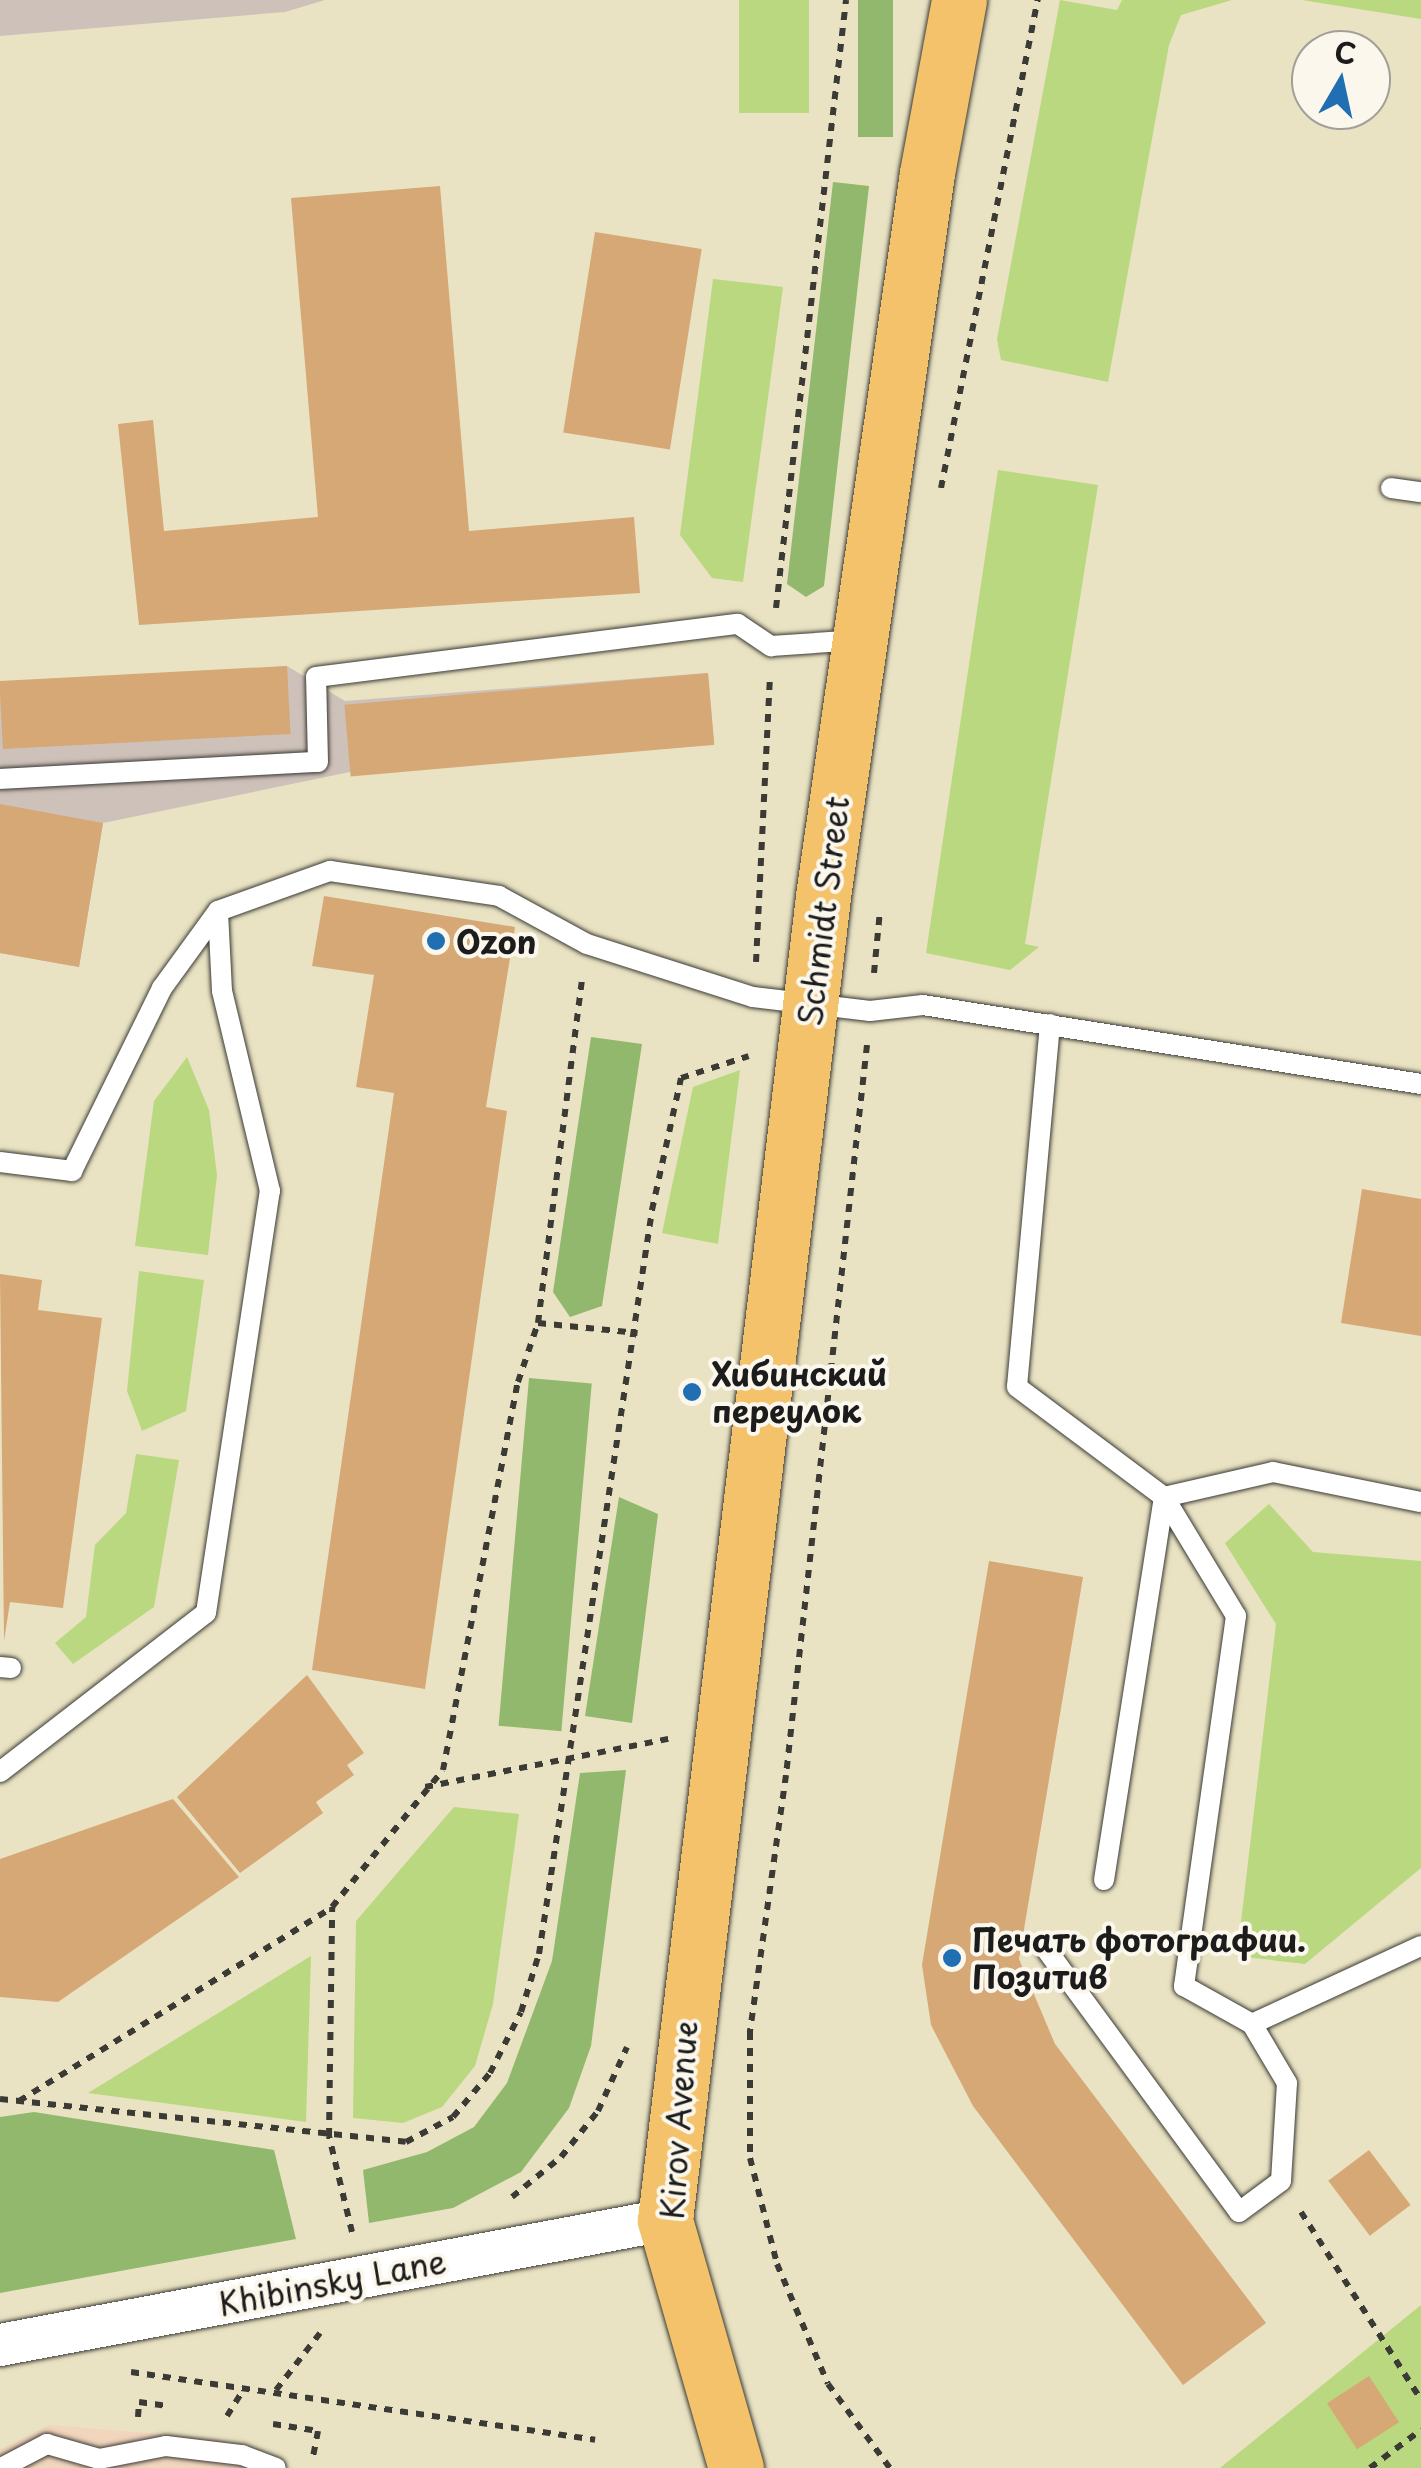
<!DOCTYPE html>
<html>
<head>
<meta charset="utf-8">
<style>
  body { margin:0 }
  #map { position:relative; width:1421px; height:2468px; overflow:hidden; background:#e9e3c3; font-family:"Playpen Sans",sans-serif }
  div>[style] { position:absolute }
  .built>* { inset:0; background:#f1d5bd }
  .industrial>* { inset:0; background:#cec1ba }
  .green>* { inset:0; background:#b9d87f; transform-origin:0 0 }
  .forest>* { inset:0; background:#92b86e; transform-origin:0 0 }
  .building>* { inset:0; background:#d5a875; transform-origin:0 0 }
  .path>* { height:6px; margin-top:-3px; transform-origin:0; background:repeating-linear-gradient(90deg,#3b3a35 0 8px,transparent 0 16px) }
  .roads { filter:drop-shadow(0 0 2px #3b3a35) drop-shadow(0 0 2px #3b3a35) }
  .lane>* { height:20px; margin:-10px; padding:0 10px; transform-origin:10px; border-radius:10px; background:#fff }
  .street>* { height:42px; margin:-21px; padding:0 21px; transform-origin:21px; border-radius:21px; background:#fff }
  .primary>* { height:55px; margin:-27.5px; padding:0 27.5px; transform-origin:27.5px; border-radius:27.5px; background:#f3c26a }
  .dots>* { width:28px; height:28px; translate:-50% -50%; box-sizing:border-box; border:5px solid #fbf7ec; border-radius:50% }
  span { translate:-50% -50%; white-space:nowrap; text-align:center; line-height:1.15; -webkit-text-stroke:8px #fbf7ec; paint-order:stroke }
  .street-label { font-size:32px; color:#1c1c1c }
  .poi-label { font-size:32px; color:#1c1c1c; font-weight:700 }
  .left { translate:0 -50%; text-align:left }
  .north { position:absolute; left:1291px; top:30px; width:100px; height:100px; box-sizing:border-box; background:#fbf7ec; border:2px solid #a29f99; border-radius:50%; rotate:9deg; font-size:28px; font-weight:700; line-height:40px; text-align:center; color:#1c1c1c }
  .north::after { content:''; display:block; margin:auto; width:35px; height:45px; background:#1f6fb2; clip-path:polygon(50% 0,100% 100%,50% 72%,0 100%) }
</style>
</head>
<body>
<div id="map">
  <div class="built">
    <i style="clip-path:polygon(50px 2425px,219px 2439px,284px 2468px,0 2468px,0 2450px)"></i>
  </div>
  <div class="industrial">
    <i style="clip-path:polygon(0 0,325px 0,285px 12px,0 36px)"></i>
    <i style="clip-path:polygon(287px 666px,345px 701px,708px 673px,714px 745px,350px 772px,103px 823px,79px 967px,0 953px,0 687px)"></i>
  </div>
  <div class="green">
    <i style="left:739px;top:0;width:70px;height:113px"></i>
    <i style="clip-path:polygon(1060px 0,1117px 10px,1122px 0,1232px 0,1181px 15px,1169px 45px,1108px 382px,1001px 360px,997px 339px)"></i>
    <i style="clip-path:polygon(1302px 0,1421px 0,1421px 19px)"></i>
    <i style="clip-path:polygon(713px 279px,783px 287px,743px 582px,712px 578px,680px 535px)"></i>
    <i style="clip-path:polygon(998px 470px,1098px 485px,1025px 944px,1039px 947px,1010px 970px,926px 953px)"></i>
    <i style="clip-path:polygon(187px 1057px,209px 1110px,217px 1175px,208px 1255px,135px 1246px,154px 1101px)"></i>
    <i style="clip-path:polygon(740px 1070px,718px 1244px,662px 1233px,693px 1087px)"></i>
    <i style="clip-path:polygon(139px 1271px,204px 1280px,186px 1411px,142px 1431px,127px 1391px)"></i>
    <i style="clip-path:polygon(136px 1454px,179px 1460px,154px 1607px,73px 1664px,55px 1643px,86px 1617px,95px 1545px,126px 1513px)"></i>
    <i style="clip-path:polygon(1269px 1504px,1313px 1552px,1421px 1561px,1421px 1868px,1305px 1964px,1237px 1956px,1276px 1624px,1225px 1543px)"></i>
    <i style="clip-path:polygon(454px 1807px,519px 1814px,493px 2004px,475px 2066px,442px 2107px,403px 2123px,353px 2118px,356px 1921px)"></i>
    <i style="clip-path:polygon(311px 1956px,306px 2122px,88px 2093px)"></i>
    <i style="clip-path:polygon(1421px 2305px,1421px 2468px,1220px 2468px)"></i>
  </div>
  <div class="forest">
    <i style="left:858px;top:0;width:35px;height:137px"></i>
    <i style="clip-path:polygon(833px 182px,869px 186px,824px 586px,806px 597px,787px 584px)"></i>
    <i style="clip-path:polygon(591px 1037px,642px 1044px,602px 1306px,570px 1317px,553px 1292px)"></i>
    <i style="left:529px;top:1378px;width:63px;height:349px;rotate:5deg"></i>
    <i style="clip-path:polygon(619px 1497px,658px 1514px,632px 1723px,585px 1716px)"></i>
    <i style="clip-path:polygon(626px 1770px,591px 2046px,569px 2108px,521px 2172px,453px 2208px,369px 2223px,363px 2170px,427px 2152px,474px 2127px,507px 2083px,552px 1961px,580px 1773px)"></i>
    <i style="clip-path:polygon(34px 2112px,274px 2150px,296px 2239px,0 2293px,0 2117px)"></i>
  </div>
  <div class="building">
    <i style="clip-path:polygon(440px 186px,469px 531px,634px 517px,640px 593px,139px 625px,118px 424px,153px 420px,164px 531px,318px 517px,291px 198px)"></i>
    <i style="left:595px;top:232px;width:108px;height:203px;rotate:9deg"></i>
    <i style="left:287px;top:666px;width:68px;height:288px;rotate:87deg"></i>
    <i style="left:708px;top:673px;width:72px;height:365px;rotate:85deg"></i>
    <i style="clip-path:polygon(0 804px,103px 823px,79px 967px,0 953px)"></i>
    <i style="clip-path:polygon(324px 896px,515px 927px,486px 1107px,507px 1111px,425px 1689px,312px 1670px,394px 1093px,356px 1087px,374px 975px,312px 966px)"></i>
    <i style="clip-path:polygon(1362px 1189px,1421px 1199px,1421px 1336px,1341px 1323px)"></i>
    <i style="clip-path:polygon(0 1274px,42px 1280px,38px 1310px,102px 1318px,63px 1608px,10px 1602px,4px 1641px)"></i>
    <i style="clip-path:polygon(989px 1561px,1083px 1577px,1019px 1959px,1055px 2044px,1266px 2323px,1183px 2385px,973px 2106px,931px 2025px,922px 1965px)"></i>
    <i style="clip-path:polygon(307px 1675px,364px 1753px,347px 1765px,354px 1775px,316px 1802px,323px 1813px,240px 1873px,177px 1797px)"></i>
    <i style="clip-path:polygon(173px 1799px,239px 1877px,58px 2002px,0 1997px,0 1859px)"></i>
    <i style="left:1369px;top:2150px;width:69px;height:51px;rotate:53deg"></i>
    <i style="left:1369px;top:2376px;width:55px;height:50px;rotate:57deg"></i>
  </div>
  <div class="path">
    <i style="left:941px;top:488px;width:498px;rotate:-78.8deg"></i>
    <i style="left:776px;top:608px;width:612px;rotate:-83.43deg"></i>
    <i style="left:756px;top:962px;width:282px;rotate:-87.2deg"></i>
    <i style="left:874px;top:973px;width:62px;rotate:-84.5deg"></i>
    <i style="left:867px;top:1045px;width:734px;rotate:96.33deg"></i>
    <i style="left:786px;top:1775px;width:260px;rotate:98deg"></i>
    <i style="left:750px;top:2032px;width:126px;rotate:90deg"></i>
    <i style="left:750px;top:2158px;width:109px;rotate:75.7deg"></i>
    <i style="left:777px;top:2264px;width:130px;rotate:67deg"></i>
    <i style="left:828px;top:2384px;width:104px;rotate:53.6deg"></i>
    <i style="left:538px;top:1323px;width:100px;rotate:5.8deg"></i>
    <i style="left:425px;top:1787px;width:248px;rotate:-11.2deg"></i>
    <i style="left:0;top:2099px;width:408px;rotate:6deg"></i>
    <i style="left:406px;top:2142px;width:53px;rotate:-28deg"></i>
    <i style="left:453px;top:2117px;width:57px;rotate:-49.9deg"></i>
    <i style="left:490px;top:2073px;width:68px;rotate:-63.1deg"></i>
    <i style="left:521px;top:2012px;width:61px;rotate:-72.8deg"></i>
    <i style="left:539px;top:1954px;width:753px;rotate:-81.36deg"></i>
    <i style="left:652px;top:1210px;width:135px;rotate:-77.6deg"></i>
    <i style="left:681px;top:1078px;width:71px;rotate:-17.9deg"></i>
    <i style="left:19px;top:2101px;width:367px;rotate:-31.7deg"></i>
    <i style="left:512px;top:2197px;width:63px;rotate:-39.2deg"></i>
    <i style="left:561px;top:2157px;width:59px;rotate:-51.2deg"></i>
    <i style="left:598px;top:2111px;width:70px;rotate:-65.6deg"></i>
    <i style="left:1301px;top:2212px;width:223px;rotate:57.4deg"></i>
    <i style="left:352px;top:2232px;width:99px;rotate:-103.5deg"></i>
    <i style="left:329px;top:2136px;width:229px;rotate:-89.2deg"></i>
    <i style="left:332px;top:1907px;width:176px;rotate:-51deg"></i>
    <i style="left:443px;top:1770px;width:395px;rotate:-79.1deg"></i>
    <i style="left:518px;top:1382px;width:62px;rotate:-71.3deg"></i>
    <i style="left:538px;top:1323px;width:346px;rotate:-82.7deg"></i>
    <i style="left:131px;top:2372px;width:469px;rotate:8.3deg"></i>
    <i style="left:276px;top:2390px;width:72px;rotate:-52.3deg"></i>
    <i style="left:227px;top:2416px;width:34px;rotate:-58deg"></i>
    <i style="left:138px;top:2417px;width:15px;rotate:-86deg"></i>
    <i style="left:139px;top:2402px;width:27px;rotate:8deg"></i>
    <i style="left:273px;top:2424px;width:46px;rotate:8.8deg"></i>
    <i style="left:318px;top:2431px;width:26px;rotate:101deg"></i>
    <i style="left:1370px;top:2468px;width:64px;rotate:-36.7deg"></i>
  </div>
  <div class="roads">
    <div class="lane">
      <i style="left:1391px;top:488px;width:30px;rotate:8deg"></i>
      <i style="left:0;top:779px;width:318px;rotate:-3.1deg"></i>
      <i style="left:318px;top:762px;width:85px;rotate:-91.3deg"></i>
      <i style="left:316px;top:677px;width:425px;rotate:-7.2deg"></i>
      <i style="left:738px;top:624px;width:40px;rotate:34deg"></i>
      <i style="left:771px;top:646px;width:88px;rotate:-3.9deg"></i>
      <i style="left:1050px;top:1024px;width:364px;rotate:95.2deg"></i>
      <i style="left:1017px;top:1387px;width:184px;rotate:36.8deg"></i>
      <i style="left:1164px;top:1497px;width:139px;rotate:58.8deg"></i>
      <i style="left:1236px;top:1616px;width:374px;rotate:98deg"></i>
      <i style="left:1184px;top:1986px;width:78px;rotate:29.2deg"></i>
      <i style="left:1252px;top:2024px;width:186px;rotate:-24.8deg"></i>
      <i style="left:0;top:1162px;width:73px;rotate:7.1deg"></i>
      <i style="left:72px;top:1171px;width:204px;rotate:-63.8deg"></i>
      <i style="left:162px;top:988px;width:95px;rotate:-54deg"></i>
      <i style="left:0;top:1667px;width:11px;rotate:5deg"></i>
      <i style="left:0;top:1772px;width:260px;rotate:-37.7deg"></i>
      <i style="left:206px;top:1613px;width:427px;rotate:-81.4deg"></i>
      <i style="left:270px;top:1191px;width:206px;rotate:-103.5deg"></i>
      <i style="left:222px;top:991px;width:80px;rotate:-92.9deg"></i>
      <i style="left:218px;top:911px;width:119px;rotate:-19.7deg"></i>
      <i style="left:330px;top:871px;width:171px;rotate:8.4deg"></i>
      <i style="left:499px;top:896px;width:100px;rotate:28.6deg"></i>
      <i style="left:587px;top:944px;width:174px;rotate:17.7deg"></i>
      <i style="left:753px;top:997px;width:118px;rotate:6.8deg"></i>
      <i style="left:870px;top:1011px;width:53px;rotate:-6.5deg"></i>
      <i style="left:923px;top:1005px;width:504px;rotate:9.01deg"></i>
      <i style="left:1104px;top:1880px;width:388px;rotate:-81.1deg"></i>
      <i style="left:1164px;top:1497px;width:112px;rotate:-12.9deg"></i>
      <i style="left:1273px;top:1472px;width:151px;rotate:11.5deg"></i>
      <i style="left:1046px;top:1949px;width:326px;rotate:53.7deg"></i>
      <i style="left:1239px;top:2212px;width:52px;rotate:-36.4deg"></i>
      <i style="left:1281px;top:2181px;width:98px;rotate:-86.5deg"></i>
      <i style="left:1287px;top:2083px;width:69px;rotate:-120.7deg"></i>
      <i style="left:1px;top:2468px;width:52px;rotate:-27.6deg"></i>
      <i style="left:47px;top:2444px;width:54px;rotate:16.1deg"></i>
      <i style="left:99px;top:2459px;width:68px;rotate:-11deg"></i>
      <i style="left:166px;top:2446px;width:77px;rotate:6.8deg"></i>
      <i style="left:242px;top:2455px;width:36px;rotate:21deg"></i>
    </div>
    <div class="street">
      <i style="left:0;top:2345px;width:677px;rotate:-10.65deg"></i>
    </div>
    <div class="primary">
      <i style="left:736px;top:2468px;width:258px;rotate:-106deg"></i>
      <i style="left:665px;top:2220px;width:1333px;rotate:-83.19deg"></i>
      <i style="left:823px;top:896px;width:730px;rotate:-81.81deg"></i>
      <i style="left:927px;top:173px;width:176px;rotate:-79.5deg"></i>
    </div>
  </div>
  <div class="dots">
    <i style="left:436px;top:941px;background:#1f6fb2"></i>
    <i style="left:692px;top:1392px;background:#1f6fb2"></i>
    <i style="left:952px;top:1958px;background:#1f6fb2"></i>
  </div>
  <div class="street-label">
    <span style="left:823px;top:911px;rotate:-83deg">Schmidt Street</span>
    <span style="left:678px;top:2120px;rotate:-86deg">Kirov Avenue</span>
    <span style="left:332px;top:2282px;rotate:-11deg">Khibinsky Lane</span>
  </div>
  <div class="poi-label">
    <span class="left" style="left:456px;top:941px">Ozon</span>
    <span class="left" style="left:712px;top:1392px">Хибинский<br>переулок</span>
    <span class="left" style="left:972px;top:1958px">Печать фотографии.<br>Позитив</span>
  </div>
  <div class="north">С</div>
</div>
</body>
</html>
